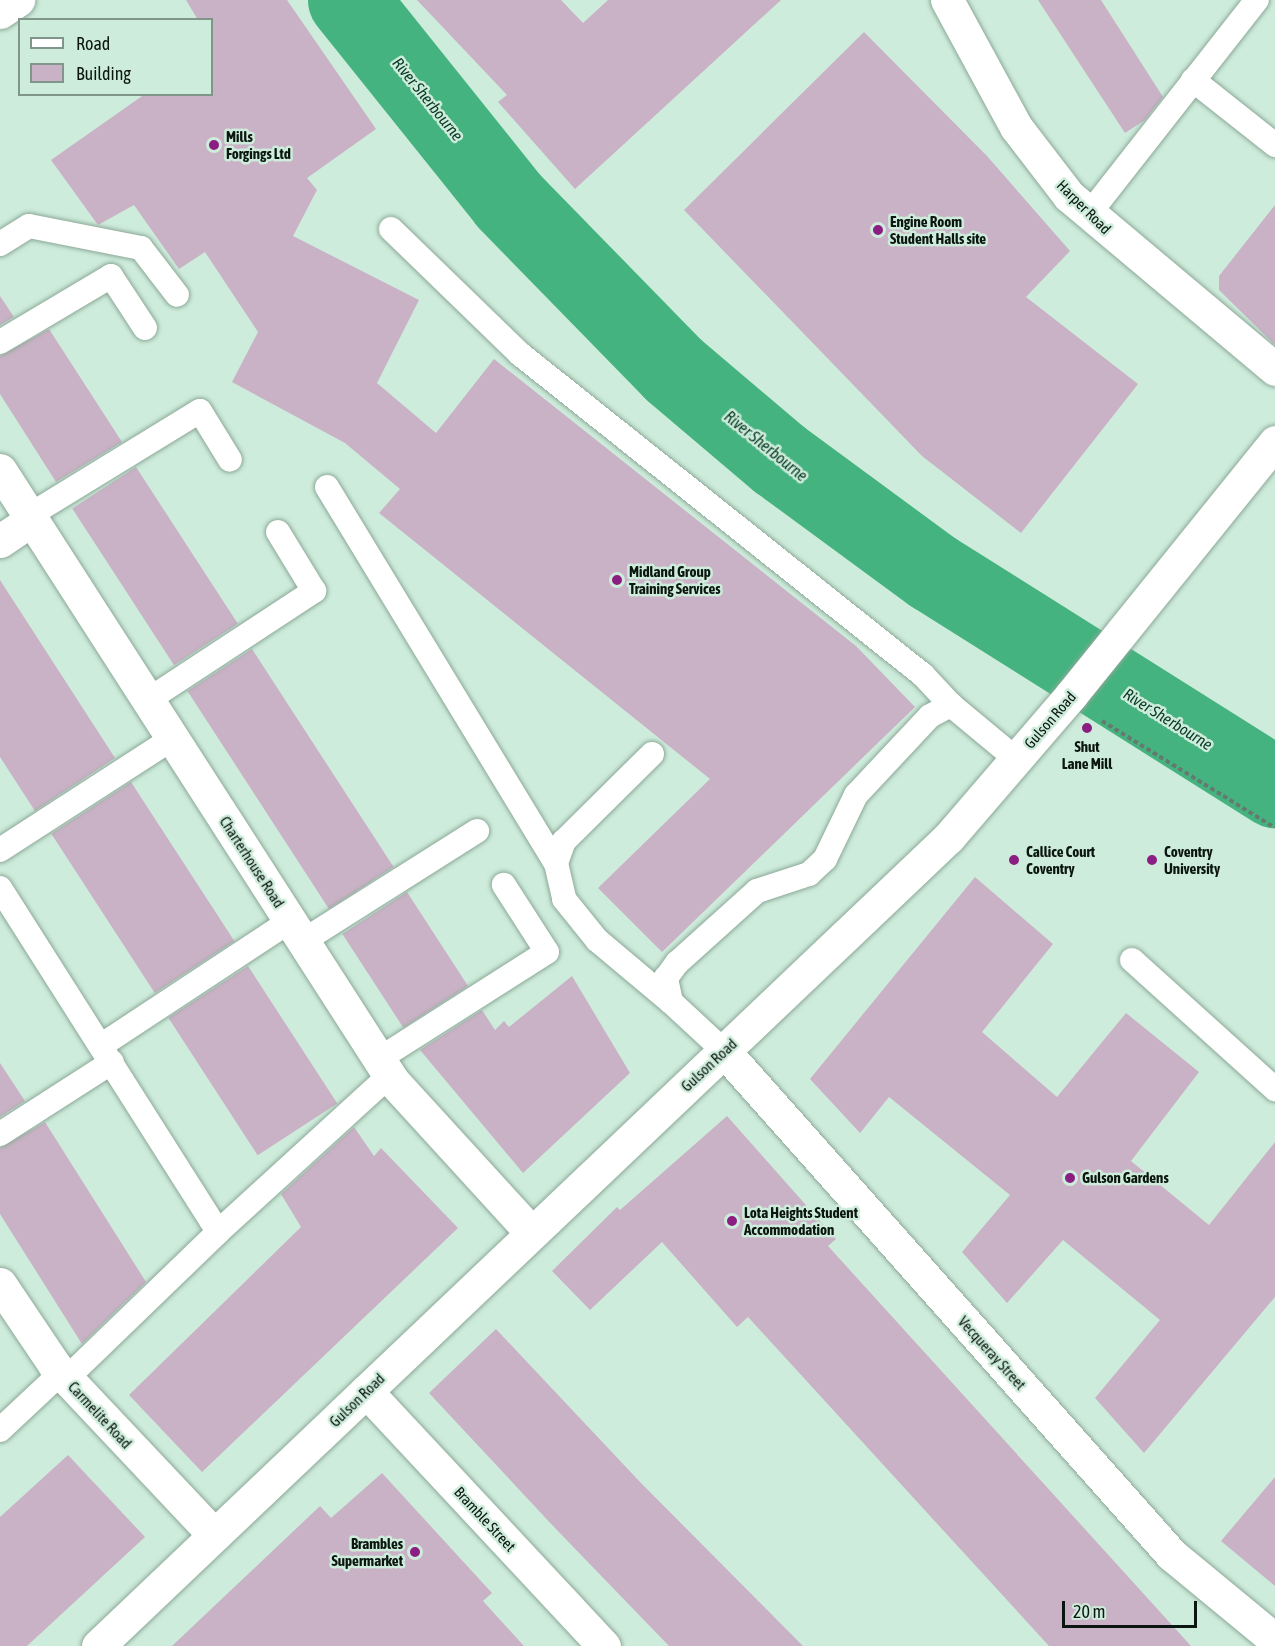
<!DOCTYPE html>
<html>
<head>
<meta charset="utf-8">
<style>
  body { margin:0 }
  #map { position:relative; width:1275px; height:1646px; overflow:hidden; background:#ceecdb; font-family:"Asap Condensed",sans-serif }
  div>[style] { position:absolute }
  .river>* { height:81px; margin:-40.5px; padding:0 40.5px; transform-origin:40.5px; border-radius:40.5px; background:#44b37f }
  .building>* { inset:0; background:#cab2c6; transform-origin:0 0 }
  .path>* { height:4px; margin-top:-2px; transform-origin:0; background:repeating-linear-gradient(90deg,#66796e 0 4.5px,transparent 0 7.5px) }
  .roads { filter:drop-shadow(0 0 2px #8ca898) drop-shadow(0 0 2px #8ca898) }
  .service>* { height:24px; margin:-12px; padding:0 12px; transform-origin:12px; border-radius:12px; background:#fff }
  .minor>* { height:33px; margin:-16.5px; padding:0 16.5px; transform-origin:16.5px; border-radius:16.5px; background:#fff }
  .dots>* { width:16px; height:16px; translate:-50% -50%; box-sizing:border-box; border:3px solid #ceecdb; border-radius:50% }
  span { translate:-50% -50%; white-space:nowrap; text-align:center; line-height:1.15; -webkit-text-stroke:5px #ceecdb; paint-order:stroke }
  .poi-label { font-size:15px; color:#0b1610; font-weight:700 }
  .left { translate:0 -50%; text-align:left }
  .right { translate:-100% -50%; text-align:right }
  .street-label { font-size:15px; color:#0b1610 }
  .water-label { font-size:16px; color:#093924; font-style:italic }
  .legend { position:absolute; left:18px; top:18px; width:195px; height:78px; box-sizing:border-box; background:#ceecdb; border:2px solid #80968a; margin:0; padding:8px 10px; list-style:none; font-size:18px; color:#0b1610 }
  .legend li { display:flex; align-items:center; gap:12px; height:30px }
  .legend b { width:30px; border:2px solid #80968a }
  .scale { position:absolute; left:1062px; top:1601px; width:135px; height:27px; box-sizing:border-box; border:3px solid #0b1610; border-top:0; padding-left:8px; font-size:18px; line-height:21px; white-space:nowrap; color:#0b1610; -webkit-text-stroke:4px #ceecdb; paint-order:stroke }
</style>
</head>
<body>
<div id="map">
  <div class="river">
    <i style="left:348px;top:0;width:256px;rotate:51.3deg"></i>
    <i style="left:508px;top:200px;width:238px;rotate:45.7deg"></i>
    <i style="left:674px;top:370px;width:138px;rotate:40.3deg"></i>
    <i style="left:779px;top:459px;width:191px;rotate:36.3deg"></i>
    <i style="left:933px;top:572px;width:404px;rotate:32.2deg"></i>
  </div>
  <div class="building">
    <i style="clip-path:polygon(186px 0,287px 0,376px 129px,307px 178px,317px 190px,293px 236px,419px 300px,377px 383px,436px 433px,494px 359px,856px 646px,915px 707px,662px 952px,598px 888px,710px 779px,379px 513px,400px 489px,345px 443px,232px 382px,258px 332px,205px 252px,179px 269px,134px 205px,98px 225px,51px 160px,145px 94px,212px 94px,212px 20px,198px 20px)"></i>
    <i style="clip-path:polygon(417px 0,561px 0,583px 23px,608px 0,781px 0,575px 189px,498px 102px,507px 95px)"></i>
    <i style="clip-path:polygon(1038px 0,1101px 0,1163px 97px,1145px 120px,1125px 133px)"></i>
    <i style="clip-path:polygon(864px 32px,987px 156px,1070px 251px,1026px 297px,1138px 384px,1021px 533px,922px 456px,684px 210px)"></i>
    <i style="clip-path:polygon(1275px 205px,1275px 345px,1219px 290px,1219px 276px)"></i>
    <i style="clip-path:polygon(0 296px,14px 317px,0 325px)"></i>
    <i style="clip-path:polygon(49px 329px,122px 442px,56px 482px,0 394px,0 356px)"></i>
    <i style="left:136px;top:467px;width:187px;height:76px;rotate:57deg"></i>
    <i style="clip-path:polygon(0 580px,115px 758px,35px 811px,0 757px)"></i>
    <i style="left:252px;top:649px;width:260px;height:77px;rotate:57deg"></i>
    <i style="left:131px;top:782px;width:190px;height:95px;rotate:57deg"></i>
    <i style="clip-path:polygon(975px 877px,1053px 944px,982px 1032px,1057px 1097px,1126px 1013px,1199px 1072px,1131px 1161px,1209px 1225px,1275px 1142px,1275px 1297px,1144px 1453px,1095px 1398px,1160px 1320px,1063px 1240px,1007px 1303px,962px 1252px,1010px 1195px,889px 1097px,860px 1133px,810px 1079px)"></i>
    <i style="left:407px;top:892px;width:112px;height:77px;rotate:57deg"></i>
    <i style="left:248px;top:966px;width:164px;height:95px;rotate:57deg"></i>
    <i style="clip-path:polygon(572px 976px,630px 1073px,523px 1173px,420px 1050px,482px 1010px,495px 1030px,504px 1021px,509px 1027px)"></i>
    <i style="clip-path:polygon(0 1063px,25px 1101px,0 1117px)"></i>
    <i style="clip-path:polygon(727px 1116px,836px 1239px,828px 1246px,1191px 1646px,1049px 1646px,748px 1317px,737px 1327px,662px 1242px,590px 1310px,552px 1271px,617px 1207px,620px 1210px)"></i>
    <i style="clip-path:polygon(45px 1122px,146px 1282px,82px 1344px,0 1214px,0 1148px)"></i>
    <i style="clip-path:polygon(354px 1127px,374px 1156px,381px 1148px,458px 1228px,202px 1472px,129px 1395px,301px 1227px,281px 1194px)"></i>
    <i style="clip-path:polygon(496px 1329px,640px 1482px,803px 1646px,669px 1646px,554px 1527px,429px 1393px)"></i>
    <i style="clip-path:polygon(68px 1455px,145px 1537px,27px 1646px,0 1646px,0 1517px)"></i>
    <i style="clip-path:polygon(382px 1473px,492px 1593px,483px 1601px,524px 1646px,172px 1646px,320px 1506px,331px 1518px)"></i>
    <i style="clip-path:polygon(1275px 1477px,1275px 1586px,1221px 1541px)"></i>
  </div>
  <div class="path">
    <i style="left:1102px;top:721px;width:203px;rotate:31.7deg"></i>
  </div>
  <div class="roads">
    <div class="service">
      <i style="left:1193px;top:80px;width:105px;rotate:38.4deg"></i>
      <i style="left:1089px;top:214px;width:272px;rotate:-51.9deg"></i>
      <i style="left:391px;top:229px;width:180px;rotate:44.1deg"></i>
      <i style="left:520px;top:354px;width:515px;rotate:38.54deg"></i>
      <i style="left:923px;top:675px;width:41px;rotate:47deg"></i>
      <i style="left:0;top:244px;width:34px;rotate:-32deg"></i>
      <i style="left:29px;top:226px;width:114px;rotate:11.1deg"></i>
      <i style="left:141px;top:248px;width:59px;rotate:52.5deg"></i>
      <i style="left:0;top:342px;width:129px;rotate:-30.7deg"></i>
      <i style="left:111px;top:276px;width:62px;rotate:56.8deg"></i>
      <i style="left:327px;top:487px;width:440px;rotate:58.7deg"></i>
      <i style="left:30px;top:515px;width:199px;rotate:-31.5deg"></i>
      <i style="left:200px;top:411px;width:57px;rotate:58.5deg"></i>
      <i style="left:148px;top:700px;width:199px;rotate:-33.3deg"></i>
      <i style="left:314px;top:591px;width:69px;rotate:-121.4deg"></i>
      <i style="left:652px;top:754px;width:124px;rotate:135.3deg"></i>
      <i style="left:564px;top:841px;width:23px;rotate:110deg"></i>
      <i style="left:556px;top:863px;width:37px;rotate:77deg"></i>
      <i style="left:564px;top:899px;width:53px;rotate:51.2deg"></i>
      <i style="left:597px;top:940px;width:97px;rotate:40deg"></i>
      <i style="left:0;top:850px;width:206px;rotate:-32.9deg"></i>
      <i style="left:0;top:888px;width:407px;rotate:57.6deg"></i>
      <i style="left:218px;top:1232px;width:231px;rotate:-42.4deg"></i>
      <i style="left:303px;top:941px;width:206px;rotate:-32.3deg"></i>
      <i style="left:1132px;top:960px;width:193px;rotate:42.1deg"></i>
      <i style="left:102px;top:1045px;width:225px;rotate:-33.4deg"></i>
      <i style="left:724px;top:1051px;width:72px;rotate:-137.2deg"></i>
      <i style="left:671px;top:1002px;width:25px;rotate:-102deg"></i>
      <i style="left:666px;top:978px;width:19px;rotate:-54deg"></i>
      <i style="left:677px;top:963px;width:108px;rotate:-42deg"></i>
      <i style="left:757px;top:891px;width:55px;rotate:-18.1deg"></i>
      <i style="left:809px;top:874px;width:22px;rotate:-43deg"></i>
      <i style="left:825px;top:859px;width:71px;rotate:-64.2deg"></i>
      <i style="left:856px;top:795px;width:108px;rotate:-46.9deg"></i>
      <i style="left:930px;top:716px;width:24px;rotate:-28deg"></i>
      <i style="left:951px;top:705px;width:85px;rotate:39.7deg"></i>
      <i style="left:379px;top:1059px;width:199px;rotate:-32.5deg"></i>
      <i style="left:547px;top:952px;width:80px;rotate:-122.7deg"></i>
      <i style="left:0;top:1134px;width:133px;rotate:-32.7deg"></i>
      <i style="left:66px;top:1379px;width:211px;rotate:-44deg"></i>
      <i style="left:0;top:1430px;width:83px;rotate:-43.1deg"></i>
    </div>
    <div class="minor">
      <i style="left:947px;top:0;width:145px;rotate:61.5deg"></i>
      <i style="left:1016px;top:127px;width:87px;rotate:52.5deg"></i>
      <i style="left:1069px;top:196px;width:269px;rotate:40deg"></i>
      <i style="left:0;top:12px;width:22px;rotate:-34deg"></i>
      <i style="left:0;top:470px;width:726px;rotate:57.25deg"></i>
      <i style="left:393px;top:1081px;width:205px;rotate:47.6deg"></i>
      <i style="left:0;top:541px;width:40px;rotate:-34deg"></i>
      <i style="left:724px;top:1051px;width:674px;rotate:48.37deg"></i>
      <i style="left:1172px;top:1555px;width:134px;rotate:39.5deg"></i>
      <i style="left:0;top:1284px;width:99px;rotate:56.1deg"></i>
      <i style="left:55px;top:1366px;width:232px;rotate:46.7deg"></i>
      <i style="left:366px;top:1391px;width:349px;rotate:47deg"></i>
      <i style="left:98px;top:1646px;width:1174px;rotate:-43.55deg"></i>
      <i style="left:949px;top:837px;width:187px;rotate:-49.3deg"></i>
      <i style="left:1071px;top:695px;width:325px;rotate:-51.1deg"></i>
    </div>
  </div>
  <div class="dots">
    <i style="left:214px;top:145px;background:#8a1e82"></i>
    <i style="left:878px;top:230px;background:#8a1e82"></i>
    <i style="left:617px;top:580px;background:#8a1e82"></i>
    <i style="left:1087px;top:728px;background:#8a1e82"></i>
    <i style="left:1014px;top:860px;background:#8a1e82"></i>
    <i style="left:1152px;top:860px;background:#8a1e82"></i>
    <i style="left:1070px;top:1178px;background:#8a1e82"></i>
    <i style="left:732px;top:1221px;background:#8a1e82"></i>
    <i style="left:415px;top:1552px;background:#8a1e82"></i>
  </div>
  <div class="poi-label">
    <span class="left" style="left:226px;top:145px">Mills<br>Forgings Ltd</span>
    <span class="left" style="left:890px;top:230px">Engine Room<br>Student Halls site</span>
    <span class="left" style="left:629px;top:580px">Midland Group<br>Training Services</span>
    <span style="left:1087px;top:755px">Shut<br>Lane Mill</span>
    <span class="left" style="left:1026px;top:860px">Callice Court<br>Coventry</span>
    <span class="left" style="left:1164px;top:860px">Coventry<br>University</span>
    <span class="left" style="left:1082px;top:1178px">Gulson Gardens</span>
    <span class="left" style="left:744px;top:1221px">Lota Heights Student<br>Accommodation</span>
    <span class="right" style="left:403px;top:1552px">Brambles<br>Supermarket</span>
  </div>
  <div class="street-label">
    <span style="left:1084px;top:207px;rotate:45deg">Harper Road</span>
    <span style="left:1050px;top:720px;rotate:-49deg">Gulson Road</span>
    <span style="left:252px;top:862px;rotate:57deg">Charterhouse Road</span>
    <span style="left:709px;top:1065px;rotate:-43deg">Gulson Road</span>
    <span style="left:992px;top:1353px;rotate:48deg">Vecqueray Street</span>
    <span style="left:357px;top:1400px;rotate:-44deg">Gulson Road</span>
    <span style="left:100px;top:1415px;rotate:47deg">Carmelite Road</span>
    <span style="left:485px;top:1519px;rotate:47deg">Bramble Street</span>
  </div>
  <div class="water-label">
    <span style="left:428px;top:99px;rotate:51deg">River Sherbourne</span>
    <span style="left:766px;top:446px;rotate:39deg">River Sherbourne</span>
    <span style="left:1168px;top:719px;rotate:32deg">River Sherbourne</span>
  </div>
  <ul class="legend">
  <li><b style="height:8px;background:#fff"></b>Road</li>
  <li><b style="height:16px;background:#cab2c6"></b>Building</li>
  </ul>
  <div class="scale">20 m</div>
</div>
</body>
</html>
